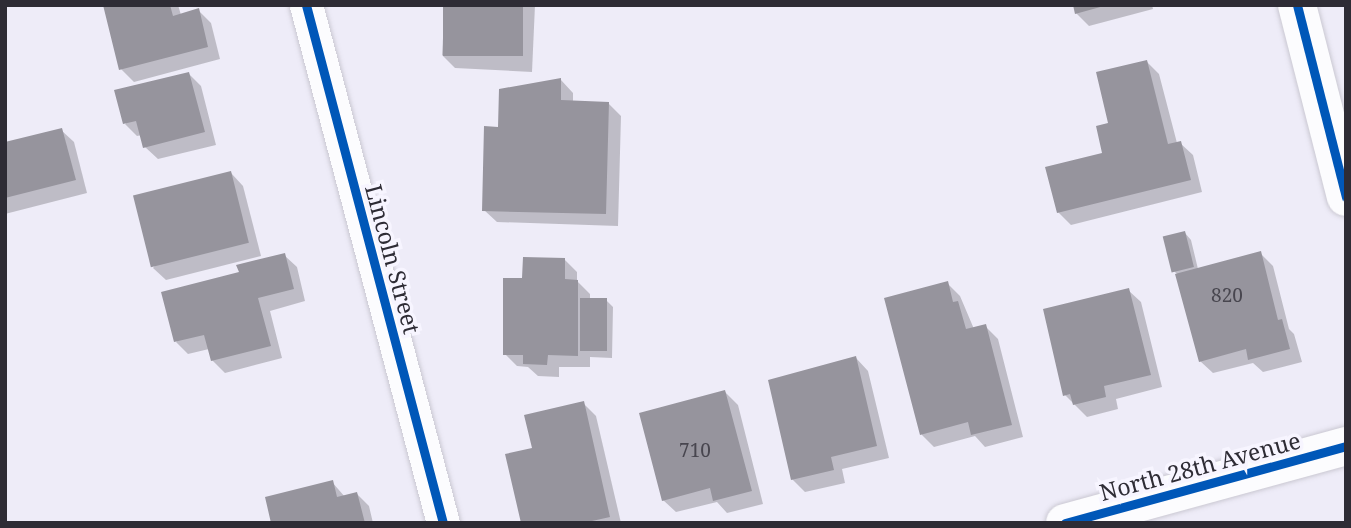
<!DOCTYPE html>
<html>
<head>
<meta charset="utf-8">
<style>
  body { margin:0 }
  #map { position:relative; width:1351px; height:528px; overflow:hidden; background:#eeecf8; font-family:"Noto Serif",serif }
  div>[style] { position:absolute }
  .shadow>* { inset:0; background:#0003 }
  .building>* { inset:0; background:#96949d; transform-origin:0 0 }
  .roads { filter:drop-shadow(0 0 2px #cac8d2) drop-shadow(0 0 2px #cac8d2) }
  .street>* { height:33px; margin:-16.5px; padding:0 16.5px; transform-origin:16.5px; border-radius:16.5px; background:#fcfcfe }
  .secondary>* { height:38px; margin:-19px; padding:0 19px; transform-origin:19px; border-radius:19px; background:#fcfcfe }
  .cycleway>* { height:9px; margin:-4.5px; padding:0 4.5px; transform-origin:4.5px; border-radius:4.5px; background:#0057b8 }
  span { translate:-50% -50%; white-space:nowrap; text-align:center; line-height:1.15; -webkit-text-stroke:7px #f7f5ff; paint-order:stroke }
  .number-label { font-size:19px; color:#48464f }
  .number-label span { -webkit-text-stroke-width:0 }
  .street-label { font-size:23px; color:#2e2c35 }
  .frame { position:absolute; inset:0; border:7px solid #2e2c35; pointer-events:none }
</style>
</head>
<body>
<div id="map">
  <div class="shadow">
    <i style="clip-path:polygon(105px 5px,178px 5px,181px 15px,198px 10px,211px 23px,220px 59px,134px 82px,121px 69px)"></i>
    <i style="clip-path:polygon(445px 5px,535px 5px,532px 72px,455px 68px,442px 55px)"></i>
    <i style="clip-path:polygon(1074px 5px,1152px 5px,1153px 9px,1089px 26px,1076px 13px)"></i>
    <i style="clip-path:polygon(1147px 62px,1159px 74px,1177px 143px,1180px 143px,1193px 155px,1202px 192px,1071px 225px,1058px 212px,1104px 154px,1110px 125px)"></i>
    <i style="clip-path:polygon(189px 74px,201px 86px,216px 145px,158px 159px,145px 147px,142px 135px,137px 136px,125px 124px)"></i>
    <i style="clip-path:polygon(561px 80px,573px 93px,573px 102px,608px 103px,621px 116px,618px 226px,497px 222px,484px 210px,500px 129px)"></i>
    <i style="clip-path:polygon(61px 130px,74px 142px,87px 193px,5px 214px,5px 144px)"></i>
    <i style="clip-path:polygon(231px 173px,243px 186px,261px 256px,166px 280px,153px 268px)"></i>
    <i style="clip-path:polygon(1185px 233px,1191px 240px,1198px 269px,1260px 253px,1273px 266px,1289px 329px,1294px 334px,1302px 362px,1263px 372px,1253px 363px,1213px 373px,1200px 361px,1178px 275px,1174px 271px)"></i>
    <i style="clip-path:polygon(284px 255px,297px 267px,305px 301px,270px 311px,282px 358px,225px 373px,212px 360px,209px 349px,188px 354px,176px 342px,241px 274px)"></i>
    <i style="clip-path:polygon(564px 259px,577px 272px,577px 281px,590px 294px,590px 300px,606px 300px,613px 307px,612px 358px,590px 357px,590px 367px,559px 367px,559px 377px,538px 376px,528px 367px,517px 366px,505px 354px,524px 280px)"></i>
    <i style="clip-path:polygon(947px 283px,960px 296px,974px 329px,985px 326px,998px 339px,1023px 437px,985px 447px,975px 436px,934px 447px,922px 435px,886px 299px)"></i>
    <i style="clip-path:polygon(1128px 290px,1141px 302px,1162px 387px,1116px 399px,1118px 409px,1087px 417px,1065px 395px)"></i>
    <i style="clip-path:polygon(856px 358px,868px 371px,889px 458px,842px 469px,845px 483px,805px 492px,792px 479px)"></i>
    <i style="clip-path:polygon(725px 392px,738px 405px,763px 504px,727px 513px,717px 502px,676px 512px,663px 500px)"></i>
    <i style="clip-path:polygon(583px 403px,596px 416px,621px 523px,522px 523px,534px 449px)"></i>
    <i style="clip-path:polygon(332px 482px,345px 497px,357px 494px,369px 506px,373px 523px,273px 523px)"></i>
  </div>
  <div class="building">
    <i style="clip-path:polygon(103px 5px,170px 5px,173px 16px,199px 8px,208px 47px,119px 70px)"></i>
    <i style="left:443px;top:5px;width:80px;height:51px"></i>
    <i style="clip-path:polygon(1073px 5px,1104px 5px,1104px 6px,1075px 14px)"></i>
    <i style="clip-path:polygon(1147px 60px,1168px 144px,1181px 141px,1191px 180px,1057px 213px,1045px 167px,1102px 153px,1096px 126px,1108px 123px,1096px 72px)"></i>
    <i style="clip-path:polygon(189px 72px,205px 132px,143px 148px,136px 121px,123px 124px,114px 90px)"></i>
    <i style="clip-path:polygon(561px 78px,561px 100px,609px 102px,606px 214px,482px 211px,484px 126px,498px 127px,499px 89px)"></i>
    <i style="clip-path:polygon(62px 128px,76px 180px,5px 198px,5px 142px)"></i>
    <i style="left:231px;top:171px;width:74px;height:101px;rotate:76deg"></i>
    <i style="left:1185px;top:231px;width:37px;height:23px;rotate:76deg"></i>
    <i style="clip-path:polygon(1261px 251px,1278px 320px,1282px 319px,1290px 349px,1248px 360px,1246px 349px,1199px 362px,1175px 274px)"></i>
    <i style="clip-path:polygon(285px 253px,294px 289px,258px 298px,271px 346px,211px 361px,204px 335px,174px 342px,161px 292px,239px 272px,236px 265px)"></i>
    <i style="clip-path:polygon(523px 257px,565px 258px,565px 279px,578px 280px,578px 356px,548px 355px,547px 365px,523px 364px,523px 355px,503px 355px,503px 278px,522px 278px)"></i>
    <i style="clip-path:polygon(948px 281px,953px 302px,958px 301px,966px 329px,986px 324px,1012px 425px,971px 435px,968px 422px,920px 435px,884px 298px)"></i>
    <i style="clip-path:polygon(1129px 288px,1151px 375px,1104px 386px,1106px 397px,1073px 405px,1070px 394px,1063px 396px,1043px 309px)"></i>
    <i style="left:580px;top:298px;width:27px;height:53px"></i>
    <i style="clip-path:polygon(856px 356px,877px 446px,831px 457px,834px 470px,791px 480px,768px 380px)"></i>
    <i style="clip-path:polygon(725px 390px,752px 491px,713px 501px,710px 488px,662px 501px,639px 413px)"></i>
    <i style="clip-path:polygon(584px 401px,610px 517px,583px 523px,521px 523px,505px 454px,532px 448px,524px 415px)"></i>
    <i style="clip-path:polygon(333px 480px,337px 497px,357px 492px,365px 523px,271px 523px,265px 497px)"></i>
  </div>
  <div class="roads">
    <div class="street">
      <i style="left:306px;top:5px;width:536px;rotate:75.19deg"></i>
    </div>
    <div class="secondary">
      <i style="left:1297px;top:5px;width:198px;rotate:75.7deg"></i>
      <i style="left:1065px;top:523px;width:291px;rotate:-15.3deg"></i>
    </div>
  </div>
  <div class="cycleway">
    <i style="left:306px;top:5px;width:536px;rotate:75.19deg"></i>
    <i style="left:1297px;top:5px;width:198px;rotate:75.7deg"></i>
    <i style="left:1065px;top:523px;width:291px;rotate:-15.3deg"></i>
  </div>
  <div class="number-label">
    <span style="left:1227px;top:296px">820</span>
    <span style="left:695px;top:451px">710</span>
  </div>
  <div class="street-label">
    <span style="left:393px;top:259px;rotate:75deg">Lincoln Street</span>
    <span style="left:1200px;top:466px;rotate:-15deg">North 28th Avenue</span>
  </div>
  <div class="frame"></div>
</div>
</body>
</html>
